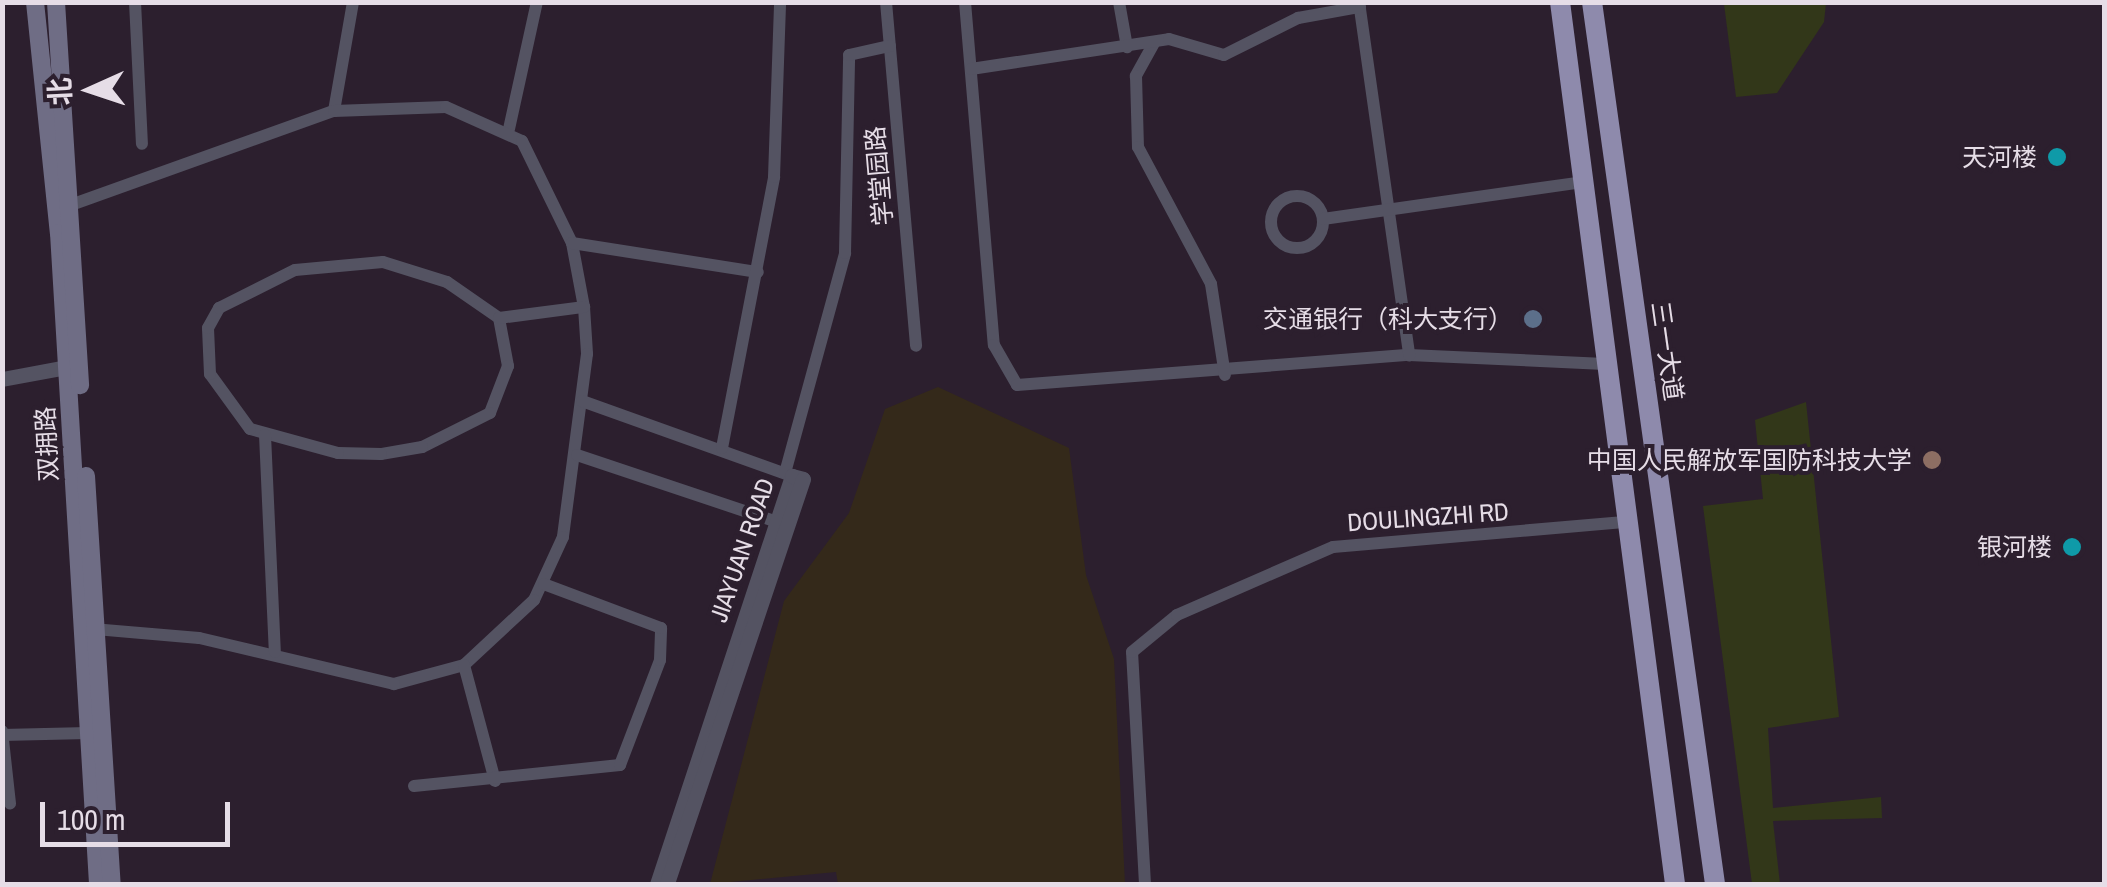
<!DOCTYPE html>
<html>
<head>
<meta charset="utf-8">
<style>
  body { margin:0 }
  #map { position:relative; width:2107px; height:887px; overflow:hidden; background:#2c1f2e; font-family:"Archivo Narrow","Noto Sans SC",sans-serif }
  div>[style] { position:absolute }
  .industrial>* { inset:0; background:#34291a }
  .green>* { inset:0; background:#323719 }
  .minor>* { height:12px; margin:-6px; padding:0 6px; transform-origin:6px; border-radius:6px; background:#545362 }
  .minor>.ring { margin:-6px; padding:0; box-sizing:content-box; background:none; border:12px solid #545362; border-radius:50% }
  .tertiary>* { height:15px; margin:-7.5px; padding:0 7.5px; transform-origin:7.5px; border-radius:7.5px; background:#545362 }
  .secondary>* { height:18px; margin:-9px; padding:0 9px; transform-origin:9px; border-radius:9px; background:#6f6d85 }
  .trunk>* { height:20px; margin:-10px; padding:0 10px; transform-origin:10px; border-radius:10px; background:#8e8aac }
  .dots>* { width:28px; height:28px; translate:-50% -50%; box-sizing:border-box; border:5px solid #2c1f2e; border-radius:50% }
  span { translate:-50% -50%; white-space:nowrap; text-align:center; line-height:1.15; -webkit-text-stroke:8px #2c1f2e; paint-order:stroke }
  .poi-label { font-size:25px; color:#e6dde7 }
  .right { translate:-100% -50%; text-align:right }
  .street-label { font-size:25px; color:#e6dde7 }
  .frame { position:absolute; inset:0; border:5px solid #e6dde7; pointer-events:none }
  .north { position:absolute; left:40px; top:40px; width:100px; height:100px; -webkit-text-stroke:8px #2c1f2e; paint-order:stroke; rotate:267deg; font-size:28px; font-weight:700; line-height:40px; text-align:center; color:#e6dde7 }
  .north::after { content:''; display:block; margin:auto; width:35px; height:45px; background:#e6dde7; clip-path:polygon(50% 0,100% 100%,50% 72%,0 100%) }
  .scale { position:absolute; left:40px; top:802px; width:190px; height:45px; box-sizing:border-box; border:5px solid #e6dde7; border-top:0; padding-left:12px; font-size:30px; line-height:35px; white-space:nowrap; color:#e6dde7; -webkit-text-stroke:8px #2c1f2e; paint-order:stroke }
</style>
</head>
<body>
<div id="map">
  <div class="industrial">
    <i style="clip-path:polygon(938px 387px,1069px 448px,1086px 575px,1114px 659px,1125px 884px,838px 884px,836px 872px,710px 884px,784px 601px,849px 513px,885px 409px)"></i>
  </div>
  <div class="green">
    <i style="clip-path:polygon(1826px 3px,1824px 22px,1777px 93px,1736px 97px,1724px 4px)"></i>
    <i style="clip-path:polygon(1806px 402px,1839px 717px,1768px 728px,1773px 808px,1881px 797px,1882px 818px,1773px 821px,1780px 884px,1752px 884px,1703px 506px,1763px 499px,1755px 420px)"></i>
  </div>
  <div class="minor">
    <i style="left:135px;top:2px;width:142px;rotate:87.2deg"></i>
    <i style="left:886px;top:2px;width:345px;rotate:85deg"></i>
    <i style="left:965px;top:2px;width:344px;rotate:85.2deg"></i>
    <i style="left:994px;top:345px;width:46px;rotate:60.1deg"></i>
    <i style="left:1017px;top:385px;width:393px;rotate:-4.4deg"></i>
    <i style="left:1409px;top:355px;width:196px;rotate:2.6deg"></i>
    <i style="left:1119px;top:2px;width:46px;rotate:79.9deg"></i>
    <i style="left:1359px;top:2px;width:357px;rotate:81.9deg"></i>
    <i style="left:1154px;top:43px;width:38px;rotate:119deg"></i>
    <i style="left:1136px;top:76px;width:71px;rotate:88.4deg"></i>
    <i style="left:1138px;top:147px;width:155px;rotate:61.9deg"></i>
    <i style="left:1211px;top:284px;width:92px;rotate:81.3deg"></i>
    <i style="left:971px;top:69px;width:200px;rotate:-8.6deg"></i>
    <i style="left:1169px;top:39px;width:57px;rotate:16.2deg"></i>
    <i style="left:1224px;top:55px;width:83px;rotate:-26.6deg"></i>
    <i style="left:1298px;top:18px;width:63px;rotate:-10.1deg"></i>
    <i style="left:334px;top:111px;width:111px;rotate:-80.1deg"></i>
    <i style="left:509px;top:129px;width:130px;rotate:-77.6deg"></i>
    <i class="ring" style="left:1271px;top:196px;width:40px;height:40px"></i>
    <i style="left:68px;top:206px;width:282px;rotate:-19.7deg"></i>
    <i style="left:334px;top:111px;width:112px;rotate:-2deg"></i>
    <i style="left:446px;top:107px;width:83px;rotate:24.1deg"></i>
    <i style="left:522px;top:141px;width:114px;rotate:63.9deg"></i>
    <i style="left:572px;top:243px;width:65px;rotate:79.4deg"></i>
    <i style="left:584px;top:307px;width:47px;rotate:86.3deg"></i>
    <i style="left:587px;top:354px;width:185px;rotate:97.5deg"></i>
    <i style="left:563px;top:537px;width:69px;rotate:114.7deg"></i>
    <i style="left:534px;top:600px;width:96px;rotate:137.1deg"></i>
    <i style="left:464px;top:665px;width:73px;rotate:164.8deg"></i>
    <i style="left:394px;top:684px;width:200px;rotate:-166.7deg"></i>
    <i style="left:199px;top:638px;width:104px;rotate:-175.1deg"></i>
    <i style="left:1323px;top:219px;width:262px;rotate:-8.1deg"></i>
    <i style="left:572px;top:243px;width:188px;rotate:8.9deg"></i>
    <i style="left:383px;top:262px;width:67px;rotate:17.4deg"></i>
    <i style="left:447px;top:282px;width:63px;rotate:34.7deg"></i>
    <i style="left:499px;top:318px;width:49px;rotate:79.4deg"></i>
    <i style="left:508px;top:366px;width:50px;rotate:111deg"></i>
    <i style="left:490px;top:413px;width:76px;rotate:153.4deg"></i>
    <i style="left:422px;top:447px;width:42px;rotate:170.3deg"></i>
    <i style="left:381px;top:454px;width:43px;rotate:-178.7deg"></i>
    <i style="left:338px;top:453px;width:91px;rotate:-164.7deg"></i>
    <i style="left:250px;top:429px;width:68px;rotate:-126deg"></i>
    <i style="left:210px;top:374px;width:46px;rotate:-92.5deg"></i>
    <i style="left:208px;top:328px;width:23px;rotate:-61deg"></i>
    <i style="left:219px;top:308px;width:85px;rotate:-26.6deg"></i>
    <i style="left:295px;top:270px;width:88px;rotate:-5.2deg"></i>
    <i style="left:499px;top:318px;width:86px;rotate:-7.4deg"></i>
    <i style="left:582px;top:401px;width:220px;rotate:19.7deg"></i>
    <i style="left:265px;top:435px;width:217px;rotate:87.4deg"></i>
    <i style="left:722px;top:448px;width:276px;rotate:-79.1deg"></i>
    <i style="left:774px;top:177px;width:175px;rotate:-88deg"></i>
    <i style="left:577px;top:455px;width:217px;rotate:18.5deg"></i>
    <i style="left:785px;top:473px;width:228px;rotate:-74.7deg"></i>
    <i style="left:845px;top:253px;width:198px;rotate:-88.8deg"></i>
    <i style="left:849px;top:55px;width:42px;rotate:-12.4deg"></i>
    <i style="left:464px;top:665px;width:120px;rotate:75deg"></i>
    <i style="left:2px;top:731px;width:73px;rotate:83.7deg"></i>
    <i style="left:2px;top:735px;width:86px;rotate:-1.3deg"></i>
    <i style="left:414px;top:786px;width:207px;rotate:-5.8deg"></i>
    <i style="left:620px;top:765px;width:112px;rotate:-69.1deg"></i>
    <i style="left:660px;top:660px;width:32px;rotate:-88deg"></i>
    <i style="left:661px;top:628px;width:125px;rotate:-159.4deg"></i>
    <i style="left:1145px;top:884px;width:232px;rotate:-93.2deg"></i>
    <i style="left:1132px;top:652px;width:58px;rotate:-39.4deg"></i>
    <i style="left:1177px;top:615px;width:170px;rotate:-23.6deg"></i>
    <i style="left:1333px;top:547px;width:295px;rotate:-4.9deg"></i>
  </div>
  <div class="tertiary">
    <i style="left:2px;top:379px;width:76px;rotate:-10.6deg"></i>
    <i style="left:657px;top:884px;width:430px;rotate:-71.7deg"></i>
    <i style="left:792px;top:476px;width:11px;rotate:15deg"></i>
    <i style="left:803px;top:479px;width:427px;rotate:108.6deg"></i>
  </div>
  <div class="secondary">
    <i style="left:35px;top:2px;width:232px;rotate:84.1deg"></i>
    <i style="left:59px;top:233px;width:652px;rotate:86.57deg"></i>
    <i style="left:56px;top:2px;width:384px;rotate:86.4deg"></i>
    <i style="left:86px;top:476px;width:409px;rotate:86.4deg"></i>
  </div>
  <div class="trunk">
    <i style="left:1560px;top:2px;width:889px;rotate:82.57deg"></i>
    <i style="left:1592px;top:2px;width:891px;rotate:82.06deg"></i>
  </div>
  <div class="dots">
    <i style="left:2057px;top:157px;background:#0f9aa8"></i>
    <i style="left:1533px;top:319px;background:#5c6f8a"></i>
    <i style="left:1932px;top:460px;background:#8d6e63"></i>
    <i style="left:2072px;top:547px;background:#0f9aa8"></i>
  </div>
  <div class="poi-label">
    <span class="right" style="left:2037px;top:157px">天河楼</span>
    <span class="right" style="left:1513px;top:319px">交通银行（科大支行）</span>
    <span class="right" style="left:1912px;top:460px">中国人民解放军国防科技大学</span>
    <span class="right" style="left:2052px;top:547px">银河楼</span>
  </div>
  <div class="street-label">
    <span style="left:879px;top:176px;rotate:-95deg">学堂园路</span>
    <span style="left:1667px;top:351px;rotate:82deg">三一大道</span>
    <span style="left:47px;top:444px;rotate:-93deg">双拥路</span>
    <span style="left:1428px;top:517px;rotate:-4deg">DOULINGZHI RD</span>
    <span style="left:742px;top:550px;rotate:-71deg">JIAYUAN ROAD</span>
  </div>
  <div class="frame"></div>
  <div class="north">北</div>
  <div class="scale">100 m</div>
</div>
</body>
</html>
